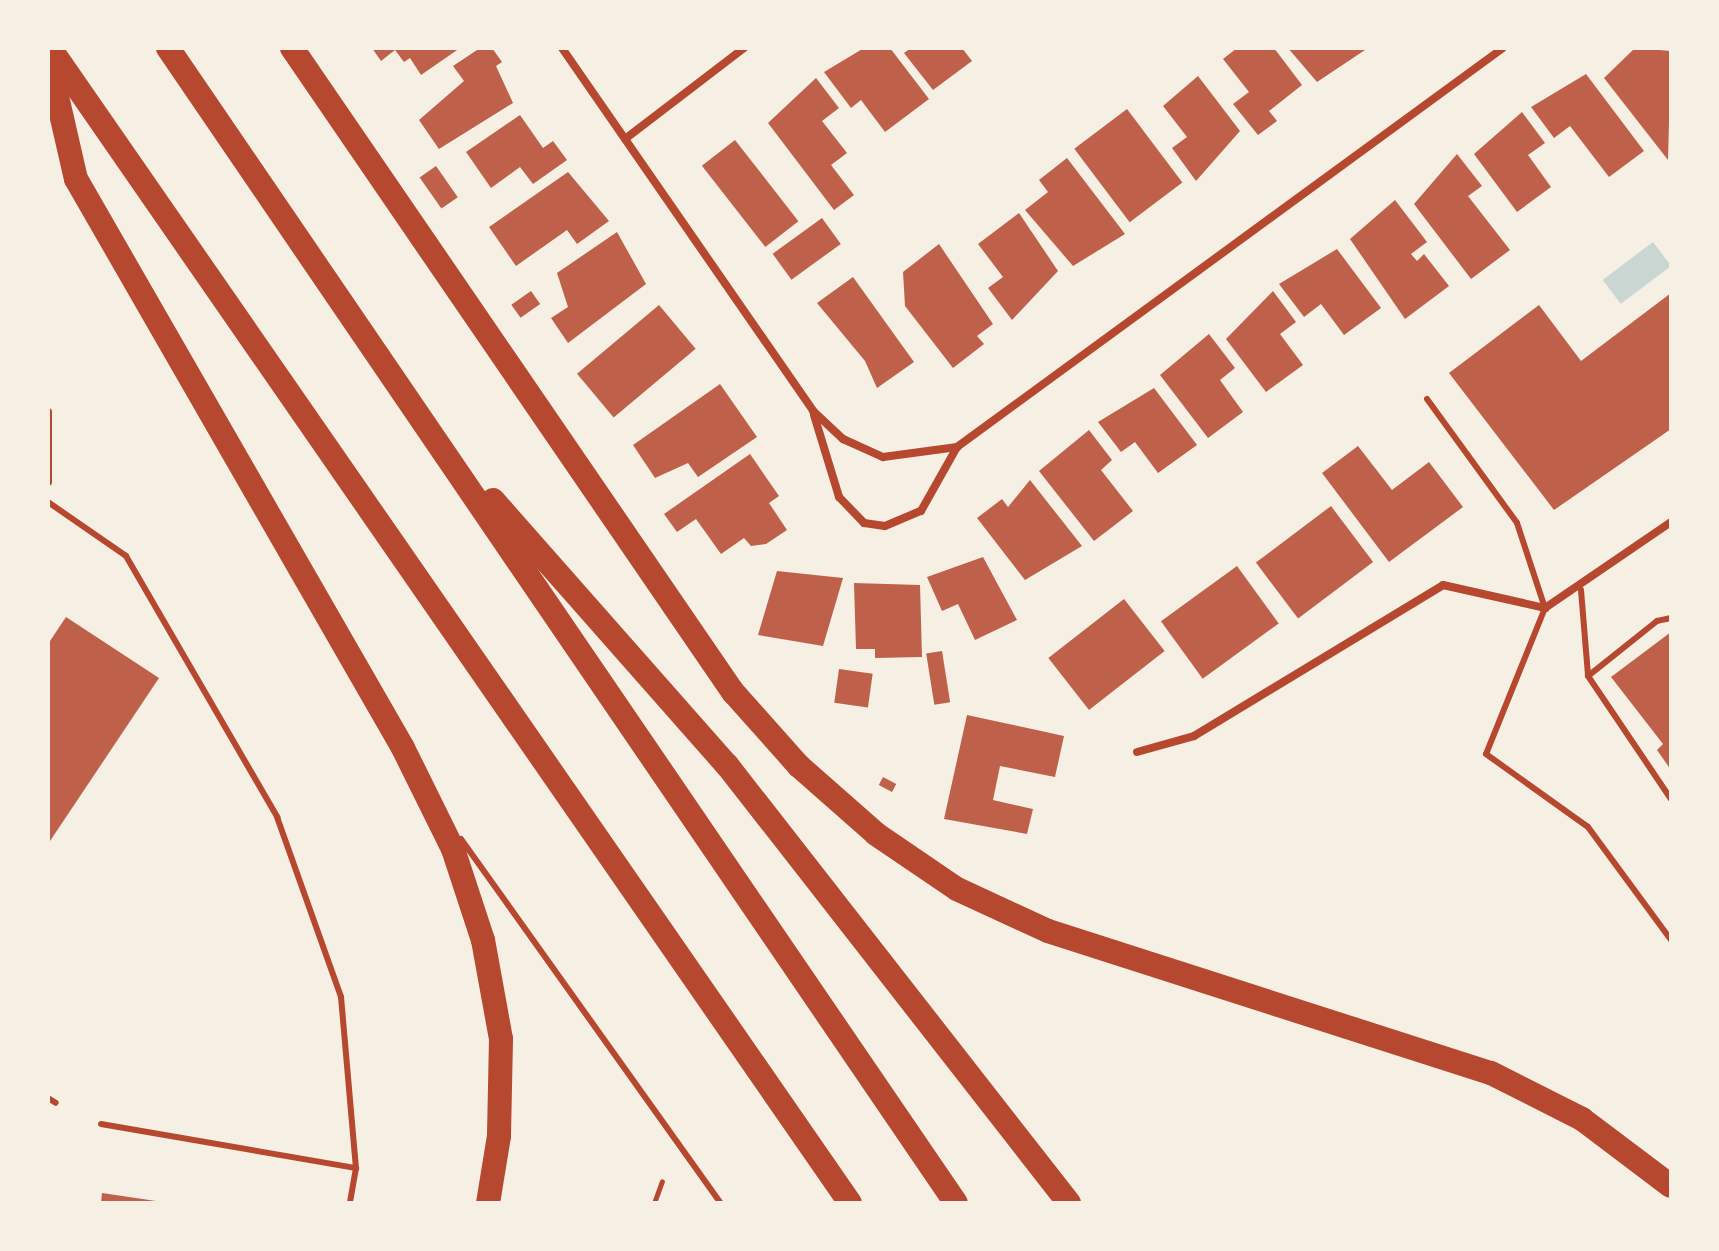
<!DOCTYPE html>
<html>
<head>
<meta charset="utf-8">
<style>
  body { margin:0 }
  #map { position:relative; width:1719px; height:1251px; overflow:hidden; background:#f6efe4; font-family:Raleway,sans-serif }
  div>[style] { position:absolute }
  .water>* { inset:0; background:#c9d6d2; transform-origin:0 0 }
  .building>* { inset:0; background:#bf614a; transform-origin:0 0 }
  .path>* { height:5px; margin:-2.5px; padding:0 2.5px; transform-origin:2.5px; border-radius:2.5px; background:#b5482f }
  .service>* { height:6px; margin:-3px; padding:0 3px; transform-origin:3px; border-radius:3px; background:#b5482f }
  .minor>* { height:8px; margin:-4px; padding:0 4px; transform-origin:4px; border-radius:4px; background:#b5482f }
  .motorway>* { height:24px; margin:-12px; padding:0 12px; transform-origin:12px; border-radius:12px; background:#b5482f }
  span { translate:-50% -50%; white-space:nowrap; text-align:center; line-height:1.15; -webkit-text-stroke:6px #f6efe4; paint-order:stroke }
  .frame { position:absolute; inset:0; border:50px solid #f6efe4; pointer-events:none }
</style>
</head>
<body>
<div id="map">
  <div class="water">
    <i style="left:1653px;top:242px;width:30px;height:63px;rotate:53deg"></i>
  </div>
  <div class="building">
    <i style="clip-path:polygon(372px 48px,460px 48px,421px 75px,410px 58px,404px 62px,395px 50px,381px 61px)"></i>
    <i style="clip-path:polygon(480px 48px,492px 48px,502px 62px,496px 66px,513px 103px,439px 149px,419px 120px,464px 81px,453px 66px)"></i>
    <i style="clip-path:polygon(864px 48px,890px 48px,929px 99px,885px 132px,861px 100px,851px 108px,824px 72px)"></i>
    <i style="clip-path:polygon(911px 48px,962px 48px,972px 61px,933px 90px,904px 53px)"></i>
    <i style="clip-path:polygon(1237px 48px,1274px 48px,1302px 85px,1269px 111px,1277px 121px,1258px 135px,1233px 104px,1249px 92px,1223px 59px)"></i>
    <i style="clip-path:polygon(1288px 48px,1368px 48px,1317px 82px)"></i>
    <i style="clip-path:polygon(1635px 48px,1671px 51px,1668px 160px,1604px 78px)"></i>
    <i style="clip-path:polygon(1586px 74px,1644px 151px,1609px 177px,1570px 126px,1554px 138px,1531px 107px)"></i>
    <i style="clip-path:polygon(1198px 76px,1240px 131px,1196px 181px,1172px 148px,1187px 137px,1163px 106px)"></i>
    <i style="clip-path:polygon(816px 78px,839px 108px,822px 121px,847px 153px,831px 165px,854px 195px,834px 210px,768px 123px)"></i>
    <i style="left:1127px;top:109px;width:92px;height:66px;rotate:53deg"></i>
    <i style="clip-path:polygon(1522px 112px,1545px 143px,1528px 155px,1551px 187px,1517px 212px,1474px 154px)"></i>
    <i style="clip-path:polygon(520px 115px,543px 148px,553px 141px,567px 160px,533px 184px,520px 167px,491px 188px,466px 152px)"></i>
    <i style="left:735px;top:140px;width:103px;height:42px;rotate:52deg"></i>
    <i style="clip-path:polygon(1457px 154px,1482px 186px,1468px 196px,1510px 250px,1471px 279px,1414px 204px)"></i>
    <i style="clip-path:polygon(1067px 158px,1125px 234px,1073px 266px,1025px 210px,1048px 192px,1039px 180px)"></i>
    <i style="left:436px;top:166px;width:38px;height:20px;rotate:55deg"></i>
    <i style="clip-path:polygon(568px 172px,609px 221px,577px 244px,567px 230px,516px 266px,489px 227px)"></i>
    <i style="clip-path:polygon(1395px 200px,1427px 242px,1411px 254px,1417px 261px,1424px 254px,1449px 286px,1405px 319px,1350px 239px)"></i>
    <i style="clip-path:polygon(1019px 213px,1058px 271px,1012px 320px,988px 288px,1003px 277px,978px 244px)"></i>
    <i style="left:822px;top:218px;width:32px;height:61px;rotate:54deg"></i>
    <i style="clip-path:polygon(617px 232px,646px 284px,568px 343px,551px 318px,568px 307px,557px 273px)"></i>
    <i style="clip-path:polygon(939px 244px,993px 324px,977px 336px,984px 344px,953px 368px,905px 306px,903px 272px)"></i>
    <i style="clip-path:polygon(1337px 249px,1381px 308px,1344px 335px,1321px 304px,1304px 317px,1279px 284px)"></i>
    <i style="clip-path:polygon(853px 277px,914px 362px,877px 388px,865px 361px,817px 303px)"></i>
    <i style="left:531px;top:291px;width:16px;height:24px;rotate:55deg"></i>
    <i style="clip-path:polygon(1273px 291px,1296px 322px,1280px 334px,1303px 365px,1266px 392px,1226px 339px)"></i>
    <i style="clip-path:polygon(1671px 293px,1671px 429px,1554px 510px,1449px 373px,1539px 305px,1581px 361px)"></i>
    <i style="left:659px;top:305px;width:57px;height:107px;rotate:50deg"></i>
    <i style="clip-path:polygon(1209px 334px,1235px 368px,1220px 380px,1243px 412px,1208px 438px,1160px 375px)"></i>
    <i style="clip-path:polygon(720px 384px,757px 437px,698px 477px,688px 463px,655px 478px,633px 445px)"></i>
    <i style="clip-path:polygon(1154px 388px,1197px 445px,1158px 473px,1135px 442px,1121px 452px,1098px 422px)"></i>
    <i style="clip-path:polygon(1089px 430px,1112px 460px,1101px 470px,1133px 511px,1094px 541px,1039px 471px)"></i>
    <i style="clip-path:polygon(1358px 446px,1392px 490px,1429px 462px,1463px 507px,1389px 562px,1322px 473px)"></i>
    <i style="clip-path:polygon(750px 454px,779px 496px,769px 503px,787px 530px,766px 544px,751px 546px,744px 538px,721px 554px,696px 519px,677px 532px,664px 514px)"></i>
    <i style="clip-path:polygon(1030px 480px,1082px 546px,1025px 580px,977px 518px,1002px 499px,1008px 507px)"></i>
    <i style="left:1331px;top:506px;width:70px;height:94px;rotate:53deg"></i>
    <i style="clip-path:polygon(983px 557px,1017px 620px,975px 640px,958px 604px,942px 611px,927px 577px)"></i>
    <i style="left:1237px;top:566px;width:71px;height:94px;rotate:54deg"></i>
    <i style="clip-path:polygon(777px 571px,843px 578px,823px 646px,758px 635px)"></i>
    <i style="clip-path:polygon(854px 583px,920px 585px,922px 657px,875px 658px,875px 649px,856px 649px)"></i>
    <i style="left:1124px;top:599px;width:66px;height:96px;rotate:52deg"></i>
    <i style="clip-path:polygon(66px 617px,159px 678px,48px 844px,48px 644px)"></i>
    <i style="clip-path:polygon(1671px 632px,1671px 770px,1657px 750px,1663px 744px,1611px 677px)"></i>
    <i style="left:942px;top:651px;width:52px;height:16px;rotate:81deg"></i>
    <i style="left:839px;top:669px;width:34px;height:34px;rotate:8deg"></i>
    <i style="clip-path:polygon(967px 715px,1064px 736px,1055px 777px,1000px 766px,993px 800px,1033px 809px,1027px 834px,944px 819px)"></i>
    <i style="left:883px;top:777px;width:15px;height:9px;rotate:28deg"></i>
    <i style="clip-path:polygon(102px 1193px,156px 1201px,156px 1203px,101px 1203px)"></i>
  </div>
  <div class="path">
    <i style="left:654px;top:1203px;width:23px;rotate:-70deg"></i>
  </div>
  <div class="service">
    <i style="left:1427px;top:399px;width:153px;rotate:54deg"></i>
    <i style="left:1517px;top:523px;width:89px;rotate:71.8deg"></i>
    <i style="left:1545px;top:608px;width:157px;rotate:112deg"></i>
    <i style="left:1486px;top:754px;width:125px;rotate:35.6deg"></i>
    <i style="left:1588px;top:827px;width:140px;rotate:53.7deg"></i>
    <i style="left:48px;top:502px;width:95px;rotate:34.7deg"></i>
    <i style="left:126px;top:556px;width:302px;rotate:59.9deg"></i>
    <i style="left:277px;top:817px;width:191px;rotate:70.4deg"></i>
    <i style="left:341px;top:997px;width:172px;rotate:85deg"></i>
    <i style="left:1581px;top:590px;width:86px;rotate:85.3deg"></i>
    <i style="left:1671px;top:618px;width:14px;rotate:168deg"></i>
    <i style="left:1657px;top:621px;width:88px;rotate:141.4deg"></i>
    <i style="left:1588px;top:676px;width:148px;rotate:56deg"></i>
    <i style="left:461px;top:839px;width:447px;rotate:54.5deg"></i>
    <i style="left:48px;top:1098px;width:9px;rotate:32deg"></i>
    <i style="left:101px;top:1124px;width:259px;rotate:9.8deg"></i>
    <i style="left:356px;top:1168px;width:36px;rotate:100deg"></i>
  </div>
  <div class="minor">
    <i style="left:562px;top:48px;width:441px;rotate:55.3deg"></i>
    <i style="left:813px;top:411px;width:41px;rotate:43deg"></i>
    <i style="left:843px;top:439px;width:44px;rotate:24.2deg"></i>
    <i style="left:883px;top:457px;width:75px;rotate:-7.7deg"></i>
    <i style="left:957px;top:447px;width:676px;rotate:-36.16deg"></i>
    <i style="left:625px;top:139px;width:150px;rotate:-37.4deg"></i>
    <i style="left:48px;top:412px;width:70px;rotate:90deg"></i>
    <i style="left:814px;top:415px;width:86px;rotate:73deg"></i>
    <i style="left:839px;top:497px;width:36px;rotate:46deg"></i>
    <i style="left:864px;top:523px;width:21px;rotate:8deg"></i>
    <i style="left:885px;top:526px;width:39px;rotate:-23deg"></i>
    <i style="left:921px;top:511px;width:73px;rotate:-60.6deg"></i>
    <i style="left:1137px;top:752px;width:59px;rotate:-15.7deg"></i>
    <i style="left:1194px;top:736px;width:291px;rotate:-31.2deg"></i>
    <i style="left:1443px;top:585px;width:105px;rotate:12.7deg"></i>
    <i style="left:1545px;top:608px;width:153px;rotate:-34.3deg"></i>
  </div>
  <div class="motorway">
    <i style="left:50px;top:48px;width:1405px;rotate:55.29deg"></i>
    <i style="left:168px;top:48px;width:1398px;rotate:55.7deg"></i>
    <i style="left:292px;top:48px;width:781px;rotate:55.6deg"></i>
    <i style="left:733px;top:692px;width:99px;rotate:48.3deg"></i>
    <i style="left:799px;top:766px;width:103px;rotate:41.4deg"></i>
    <i style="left:876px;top:834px;width:98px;rotate:34.2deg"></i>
    <i style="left:957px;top:889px;width:100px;rotate:24.8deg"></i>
    <i style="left:1048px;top:931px;width:465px;rotate:17.8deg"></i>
    <i style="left:1491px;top:1073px;width:102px;rotate:26.8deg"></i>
    <i style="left:1582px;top:1119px;width:111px;rotate:37deg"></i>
    <i style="left:48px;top:57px;width:125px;rotate:77.1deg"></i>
    <i style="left:76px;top:179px;width:656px;rotate:60.11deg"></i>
    <i style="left:403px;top:748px;width:113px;rotate:63.7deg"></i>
    <i style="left:453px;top:849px;width:96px;rotate:71.8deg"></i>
    <i style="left:483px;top:940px;width:101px;rotate:79.7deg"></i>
    <i style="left:501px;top:1039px;width:97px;rotate:91.2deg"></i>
    <i style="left:499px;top:1136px;width:68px;rotate:99.3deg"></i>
    <i style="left:493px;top:500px;width:354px;rotate:48.6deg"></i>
    <i style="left:727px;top:765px;width:556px;rotate:52.02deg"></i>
  </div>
  <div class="frame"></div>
</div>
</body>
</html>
